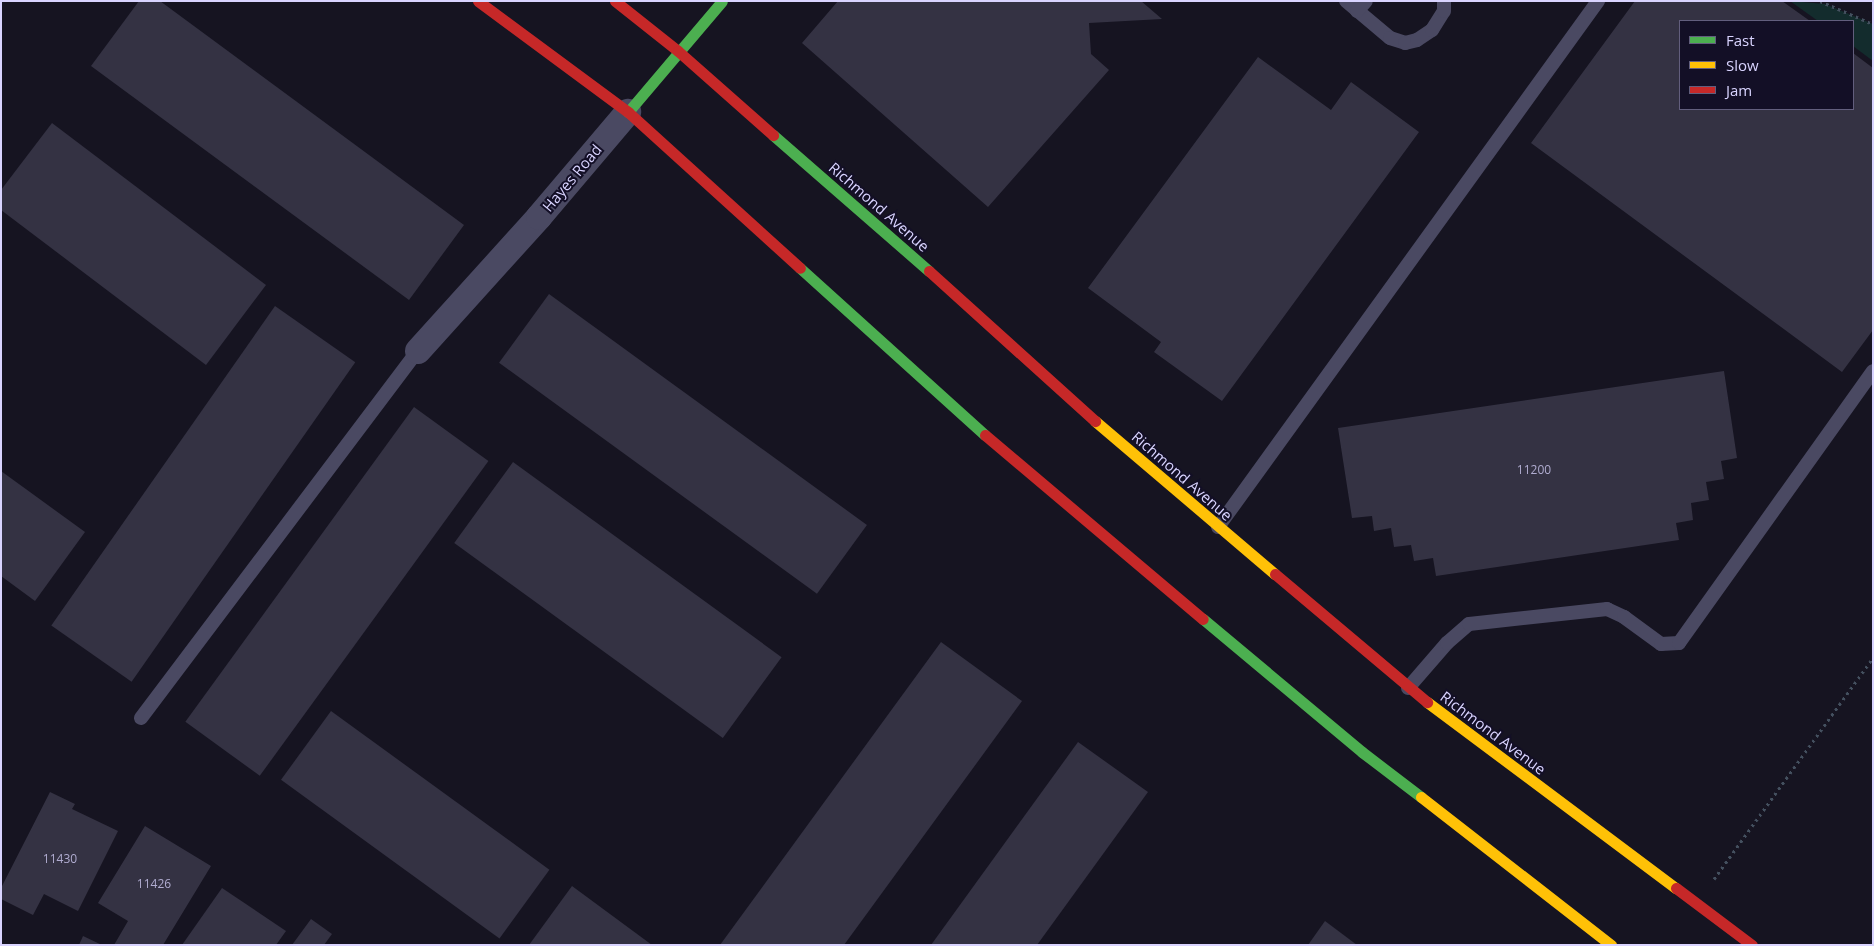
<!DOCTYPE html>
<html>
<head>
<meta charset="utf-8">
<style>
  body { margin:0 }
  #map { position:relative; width:1874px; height:946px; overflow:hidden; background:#161421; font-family:"Open Sans",sans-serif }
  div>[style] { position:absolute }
  .green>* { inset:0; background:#132c2d }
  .building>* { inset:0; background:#343243; transform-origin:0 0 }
  .path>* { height:3px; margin-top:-1.5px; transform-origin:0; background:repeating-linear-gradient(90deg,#44505f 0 2.5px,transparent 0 6.5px) }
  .lane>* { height:14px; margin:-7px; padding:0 7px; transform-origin:7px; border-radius:7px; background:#4a4962 }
  .street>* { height:26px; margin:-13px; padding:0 13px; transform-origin:13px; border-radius:13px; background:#4a4962 }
  .fast>* { height:11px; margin:-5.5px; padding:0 5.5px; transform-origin:5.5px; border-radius:5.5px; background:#4caf50 }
  .slow>* { height:11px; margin:-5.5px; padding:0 5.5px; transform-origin:5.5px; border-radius:5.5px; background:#ffc107 }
  .jam>* { height:11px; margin:-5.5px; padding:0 5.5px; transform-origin:5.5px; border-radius:5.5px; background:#c62828 }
  span { translate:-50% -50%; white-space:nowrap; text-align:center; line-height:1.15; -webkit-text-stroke:4px #130f26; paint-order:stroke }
  .number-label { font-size:12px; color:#b0acd0 }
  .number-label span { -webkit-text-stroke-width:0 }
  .street-label { font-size:15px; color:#d9d4ff }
  .frame { position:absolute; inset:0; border:2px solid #d9d4ff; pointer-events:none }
  .legend { position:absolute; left:1679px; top:20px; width:175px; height:90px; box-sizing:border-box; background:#130f26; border:1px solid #625e7d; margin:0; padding:6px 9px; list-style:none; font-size:15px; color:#d9d4ff }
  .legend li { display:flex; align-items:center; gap:10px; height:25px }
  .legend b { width:25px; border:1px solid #625e7d }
</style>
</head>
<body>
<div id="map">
  <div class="green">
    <i style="clip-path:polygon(1790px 1px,1825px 4px,1873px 24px,1873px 61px,1853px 46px,1853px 21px,1818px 21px)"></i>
  </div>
  <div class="building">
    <i style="clip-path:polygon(139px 1px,160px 1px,464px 225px,409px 300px,91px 66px)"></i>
    <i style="clip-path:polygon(838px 1px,1141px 1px,1162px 19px,1089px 23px,1091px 54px,1109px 70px,988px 207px,802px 43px)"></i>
    <i style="clip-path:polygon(1635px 1px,1782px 1px,1810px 21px,1680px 21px,1680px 109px,1853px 109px,1853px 53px,1873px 68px,1873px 330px,1842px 372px,1531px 143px)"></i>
    <i style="clip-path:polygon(1258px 57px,1331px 110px,1351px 82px,1419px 132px,1222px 401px,1154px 352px,1161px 342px,1088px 288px)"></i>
    <i style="clip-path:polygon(52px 123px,266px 285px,206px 365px,1px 210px,1px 190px)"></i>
    <i style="left:549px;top:294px;width:393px;height:85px;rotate:36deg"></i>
    <i style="left:275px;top:306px;width:98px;height:390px;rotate:35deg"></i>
    <i style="clip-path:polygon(1724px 371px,1737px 458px,1721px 461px,1724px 479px,1706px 482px,1709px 500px,1691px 503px,1693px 520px,1676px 523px,1679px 540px,1436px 576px,1433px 558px,1414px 561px,1411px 545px,1394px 547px,1391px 528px,1374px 531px,1372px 516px,1352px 518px,1338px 428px)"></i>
    <i style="left:414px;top:407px;width:92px;height:389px;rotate:36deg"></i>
    <i style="left:513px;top:462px;width:332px;height:100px;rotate:36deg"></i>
    <i style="clip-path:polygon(1px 471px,85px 532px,35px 601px,1px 576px)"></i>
    <i style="clip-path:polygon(941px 642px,1022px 701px,844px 945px,720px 945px)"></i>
    <i style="left:331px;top:711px;width:270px;height:85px;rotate:36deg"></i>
    <i style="clip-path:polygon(1078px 742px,1148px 792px,1037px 945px,931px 945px)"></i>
    <i style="clip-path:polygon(50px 792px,75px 804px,72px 809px,118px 831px,78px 911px,44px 894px,33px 915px,1px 899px,1px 888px)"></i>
    <i style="clip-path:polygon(145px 826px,211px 866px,163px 945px,114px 945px,128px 921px,98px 903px)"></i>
    <i style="clip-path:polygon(572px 886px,652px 945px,529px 945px)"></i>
    <i style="clip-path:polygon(222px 888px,286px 931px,276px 945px,182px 945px)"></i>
    <i style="clip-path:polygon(311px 919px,332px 934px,324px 945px,292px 945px)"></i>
    <i style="clip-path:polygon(1325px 921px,1357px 945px,1308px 945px)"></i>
    <i style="clip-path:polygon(83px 936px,102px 945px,79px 945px)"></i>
  </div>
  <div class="path">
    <i style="left:1820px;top:1px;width:58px;rotate:23.5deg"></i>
    <i style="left:1714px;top:879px;width:272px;rotate:-54.3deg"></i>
  </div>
  <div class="lane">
    <i style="left:1346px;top:1px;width:57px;rotate:40.1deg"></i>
    <i style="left:1390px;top:38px;width:16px;rotate:18deg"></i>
    <i style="left:1405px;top:43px;width:12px;rotate:-14deg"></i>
    <i style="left:1417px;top:40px;width:18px;rotate:-34deg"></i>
    <i style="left:1432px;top:30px;width:22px;rotate:-58deg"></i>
    <i style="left:1444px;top:11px;width:10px;rotate:-90deg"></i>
    <i style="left:1357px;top:11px;width:13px;rotate:-48deg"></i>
    <i style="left:1218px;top:527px;width:649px;rotate:-54.15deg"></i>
    <i style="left:1408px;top:688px;width:60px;rotate:-49.1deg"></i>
    <i style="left:1447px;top:643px;width:29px;rotate:-41deg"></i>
    <i style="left:1469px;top:624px;width:139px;rotate:-6.2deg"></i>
    <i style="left:1607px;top:609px;width:19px;rotate:25deg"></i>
    <i style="left:1624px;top:617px;width:46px;rotate:36.1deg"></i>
    <i style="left:1661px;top:644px;width:18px;rotate:-3deg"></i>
    <i style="left:1679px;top:643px;width:334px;rotate:-54.5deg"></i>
    <i style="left:141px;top:718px;width:460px;rotate:-53deg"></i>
  </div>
  <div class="street">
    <i style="left:418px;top:351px;width:181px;rotate:-47.9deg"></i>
    <i style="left:539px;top:217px;width:138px;rotate:-49.7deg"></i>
  </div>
  <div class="fast">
    <i style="left:628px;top:112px;width:145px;rotate:-49.7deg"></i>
    <i style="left:773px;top:135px;width:207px;rotate:41.1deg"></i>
    <i style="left:800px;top:268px;width:249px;rotate:42.1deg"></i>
    <i style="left:1203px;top:619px;width:207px;rotate:39.9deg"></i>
    <i style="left:1362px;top:752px;width:74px;rotate:37.3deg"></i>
  </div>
  <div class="slow">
    <i style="left:1095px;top:421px;width:236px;rotate:40.4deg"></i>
    <i style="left:1427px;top:702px;width:311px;rotate:36.8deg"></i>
    <i style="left:1421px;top:797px;width:241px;rotate:37.9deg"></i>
  </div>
  <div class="jam">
    <i style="left:478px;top:1px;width:187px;rotate:36.5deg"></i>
    <i style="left:628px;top:112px;width:232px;rotate:42.2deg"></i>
    <i style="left:615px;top:1px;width:80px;rotate:38.4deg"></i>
    <i style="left:678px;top:51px;width:127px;rotate:41.5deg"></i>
    <i style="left:929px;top:271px;width:224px;rotate:42.1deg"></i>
    <i style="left:985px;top:435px;width:285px;rotate:40.2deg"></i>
    <i style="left:1275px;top:574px;width:199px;rotate:40.1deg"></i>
    <i style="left:1676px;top:888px;width:95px;rotate:36.9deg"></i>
  </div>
  <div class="number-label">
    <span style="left:1534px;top:470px">11200</span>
    <span style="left:60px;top:859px">11430</span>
    <span style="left:154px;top:884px">11426</span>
  </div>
  <div class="street-label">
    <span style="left:572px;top:178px;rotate:-50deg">Hayes Road</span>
    <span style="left:879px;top:207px;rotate:41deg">Richmond Avenue</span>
    <span style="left:1182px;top:476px;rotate:41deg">Richmond Avenue</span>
    <span style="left:1493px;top:733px;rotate:37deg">Richmond Avenue</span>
  </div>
  <div class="frame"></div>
  <ul class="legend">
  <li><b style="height:6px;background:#4caf50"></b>Fast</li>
  <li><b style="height:6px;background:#ffc107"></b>Slow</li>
  <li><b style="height:6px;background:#c62828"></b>Jam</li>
  </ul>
</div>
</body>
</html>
